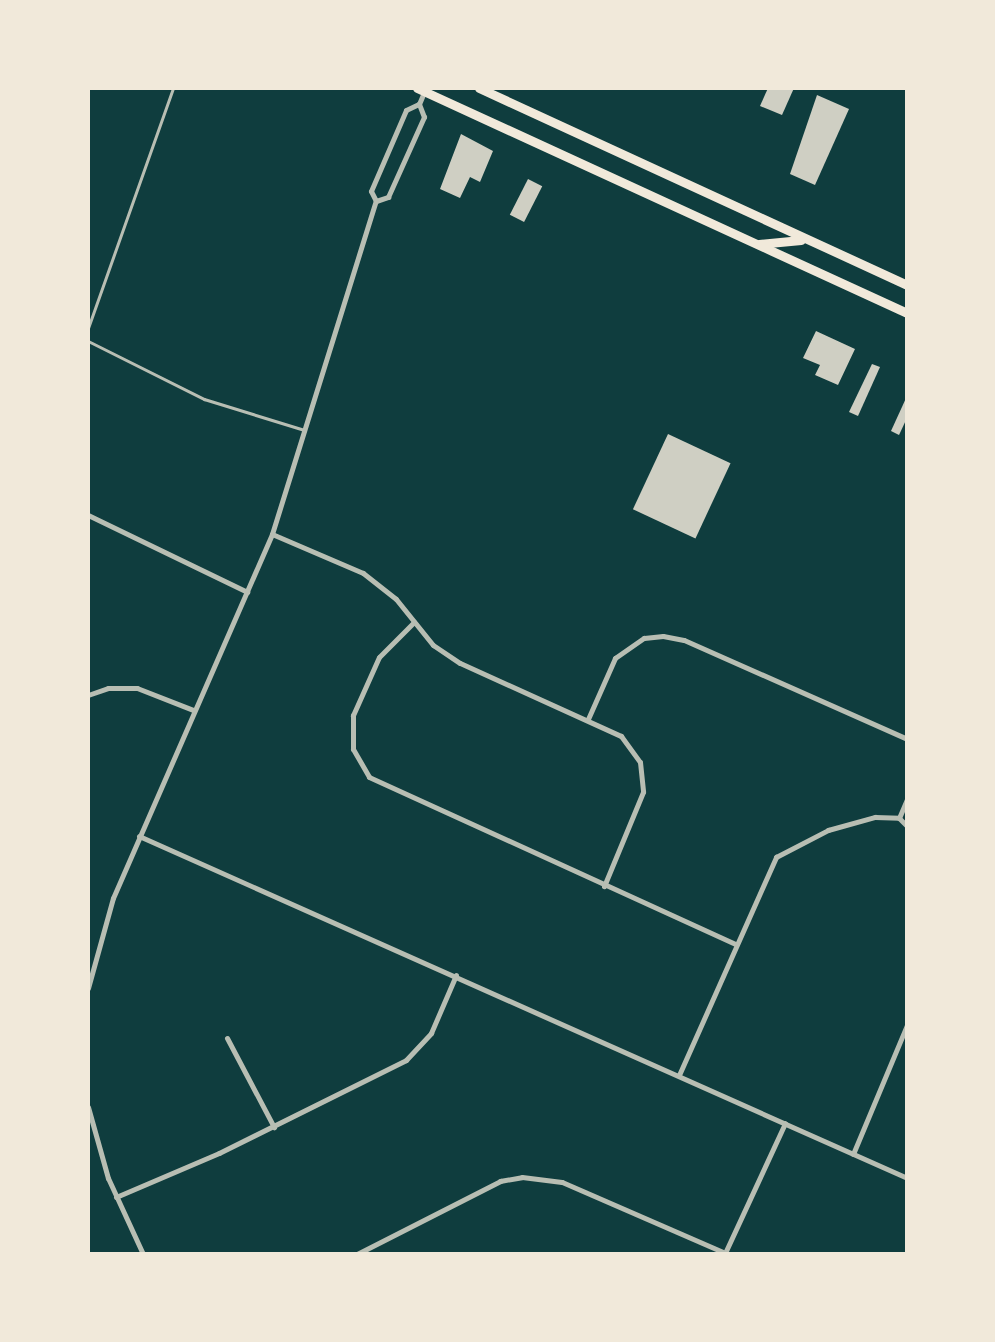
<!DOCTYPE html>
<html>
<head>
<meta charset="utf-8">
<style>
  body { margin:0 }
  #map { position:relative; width:995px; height:1342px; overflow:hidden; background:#0f3d3e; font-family:"Noto Sans",sans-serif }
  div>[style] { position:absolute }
  .building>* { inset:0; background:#cfcfc3; transform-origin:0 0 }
  .service>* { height:3px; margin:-1.5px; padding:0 1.5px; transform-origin:1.5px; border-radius:1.5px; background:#b8beb3 }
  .minor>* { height:5px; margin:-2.5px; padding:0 2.5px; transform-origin:2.5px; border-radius:2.5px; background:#b8beb3 }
  .trunk>* { height:9px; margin:-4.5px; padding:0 4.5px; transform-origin:4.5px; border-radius:4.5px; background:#f1e9da }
  span { translate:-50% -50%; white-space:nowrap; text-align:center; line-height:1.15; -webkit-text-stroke:6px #f1e9da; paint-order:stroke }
  .frame { position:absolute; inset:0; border:90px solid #f1e9da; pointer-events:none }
</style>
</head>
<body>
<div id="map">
  <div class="building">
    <i style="clip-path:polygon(768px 88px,794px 88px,782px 115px,760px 106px)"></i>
    <i style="clip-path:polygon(817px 95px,849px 109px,815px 185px,790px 174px)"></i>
    <i style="clip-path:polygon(461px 134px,493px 151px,480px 182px,470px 177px,460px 198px,440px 189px)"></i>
    <i style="left:528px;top:179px;width:16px;height:40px;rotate:27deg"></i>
    <i style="clip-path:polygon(816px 331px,855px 349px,838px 385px,815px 375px,820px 365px,803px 358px)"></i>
    <i style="clip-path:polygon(872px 364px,880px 367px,858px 416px,849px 412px)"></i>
    <i style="clip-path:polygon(907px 396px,907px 418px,899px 435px,891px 431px)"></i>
    <i style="left:668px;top:434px;width:69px;height:83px;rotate:25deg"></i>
  </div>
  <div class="service">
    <i style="left:88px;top:328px;width:255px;rotate:-70.5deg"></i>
    <i style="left:88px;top:341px;width:130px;rotate:26.6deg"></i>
    <i style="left:204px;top:399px;width:105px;rotate:17.2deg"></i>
  </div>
  <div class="minor">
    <i style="left:376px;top:201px;width:13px;rotate:-18deg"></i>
    <i style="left:388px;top:197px;width:88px;rotate:-65.8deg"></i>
    <i style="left:424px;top:117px;width:14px;rotate:-111deg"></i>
    <i style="left:419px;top:104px;width:13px;rotate:-67deg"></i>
    <i style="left:88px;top:515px;width:177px;rotate:25.8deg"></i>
    <i style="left:272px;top:534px;width:99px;rotate:23.2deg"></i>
    <i style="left:363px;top:573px;width:42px;rotate:38.2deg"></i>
    <i style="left:396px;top:599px;width:59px;rotate:51.2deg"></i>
    <i style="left:433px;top:645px;width:32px;rotate:34deg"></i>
    <i style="left:460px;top:663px;width:177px;rotate:24.4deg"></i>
    <i style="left:621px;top:736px;width:32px;rotate:54deg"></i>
    <i style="left:640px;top:762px;width:30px;rotate:84deg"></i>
    <i style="left:643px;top:792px;width:102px;rotate:112.5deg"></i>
    <i style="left:414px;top:622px;width:49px;rotate:135deg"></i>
    <i style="left:379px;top:657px;width:64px;rotate:114.1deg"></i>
    <i style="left:353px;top:715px;width:34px;rotate:90deg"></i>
    <i style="left:353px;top:749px;width:32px;rotate:60deg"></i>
    <i style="left:369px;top:777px;width:402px;rotate:24.5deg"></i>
    <i style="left:88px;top:695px;width:21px;rotate:-19deg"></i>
    <i style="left:108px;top:688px;width:29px"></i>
    <i style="left:137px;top:688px;width:60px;rotate:21.4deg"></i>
    <i style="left:588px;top:719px;width:67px;rotate:-66.1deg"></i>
    <i style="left:615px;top:658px;width:35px;rotate:-35deg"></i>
    <i style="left:644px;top:638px;width:19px;rotate:-6deg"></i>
    <i style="left:663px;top:636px;width:21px;rotate:11deg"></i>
    <i style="left:684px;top:640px;width:244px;rotate:23.9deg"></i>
    <i style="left:899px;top:818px;width:21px;rotate:-67deg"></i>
    <i style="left:899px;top:818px;width:11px;rotate:45deg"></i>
    <i style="left:139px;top:836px;width:841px;rotate:24deg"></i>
    <i style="left:88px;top:988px;width:93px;rotate:-74.5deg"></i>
    <i style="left:113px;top:898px;width:397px;rotate:-66.4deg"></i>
    <i style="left:272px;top:534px;width:349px;rotate:-72.7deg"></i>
    <i style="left:376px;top:201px;width:11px;rotate:-117deg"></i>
    <i style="left:371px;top:191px;width:88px;rotate:-66.6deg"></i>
    <i style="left:406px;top:110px;width:14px;rotate:-25deg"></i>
    <i style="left:227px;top:1038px;width:101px;rotate:62.2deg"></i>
    <i style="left:679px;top:1075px;width:239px;rotate:-66deg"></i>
    <i style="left:776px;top:857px;width:59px;rotate:-27.4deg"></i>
    <i style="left:828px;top:830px;width:49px;rotate:-15.5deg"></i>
    <i style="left:875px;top:817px;width:24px;rotate:2deg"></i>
    <i style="left:88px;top:1107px;width:74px;rotate:74.3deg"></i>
    <i style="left:108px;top:1178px;width:84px;rotate:65.3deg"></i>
    <i style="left:853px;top:1154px;width:140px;rotate:-67.3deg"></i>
    <i style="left:116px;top:1197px;width:112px;rotate:-23.1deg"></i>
    <i style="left:219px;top:1153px;width:209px;rotate:-26.4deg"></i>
    <i style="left:406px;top:1060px;width:37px;rotate:-47deg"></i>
    <i style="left:431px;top:1033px;width:63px;rotate:-66.7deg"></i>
    <i style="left:725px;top:1253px;width:143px;rotate:-65.2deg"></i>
    <i style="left:357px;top:1254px;width:161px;rotate:-27deg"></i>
    <i style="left:500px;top:1181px;width:22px;rotate:-10deg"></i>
    <i style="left:522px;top:1177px;width:40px;rotate:7.1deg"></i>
    <i style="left:562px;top:1182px;width:178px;rotate:23.5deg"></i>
  </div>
  <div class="trunk">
    <i style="left:417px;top:88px;width:539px;rotate:24.66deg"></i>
    <i style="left:479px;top:88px;width:471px;rotate:24.7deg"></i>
    <i style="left:759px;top:244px;width:42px;rotate:-5.4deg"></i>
  </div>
  <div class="frame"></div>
</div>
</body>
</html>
